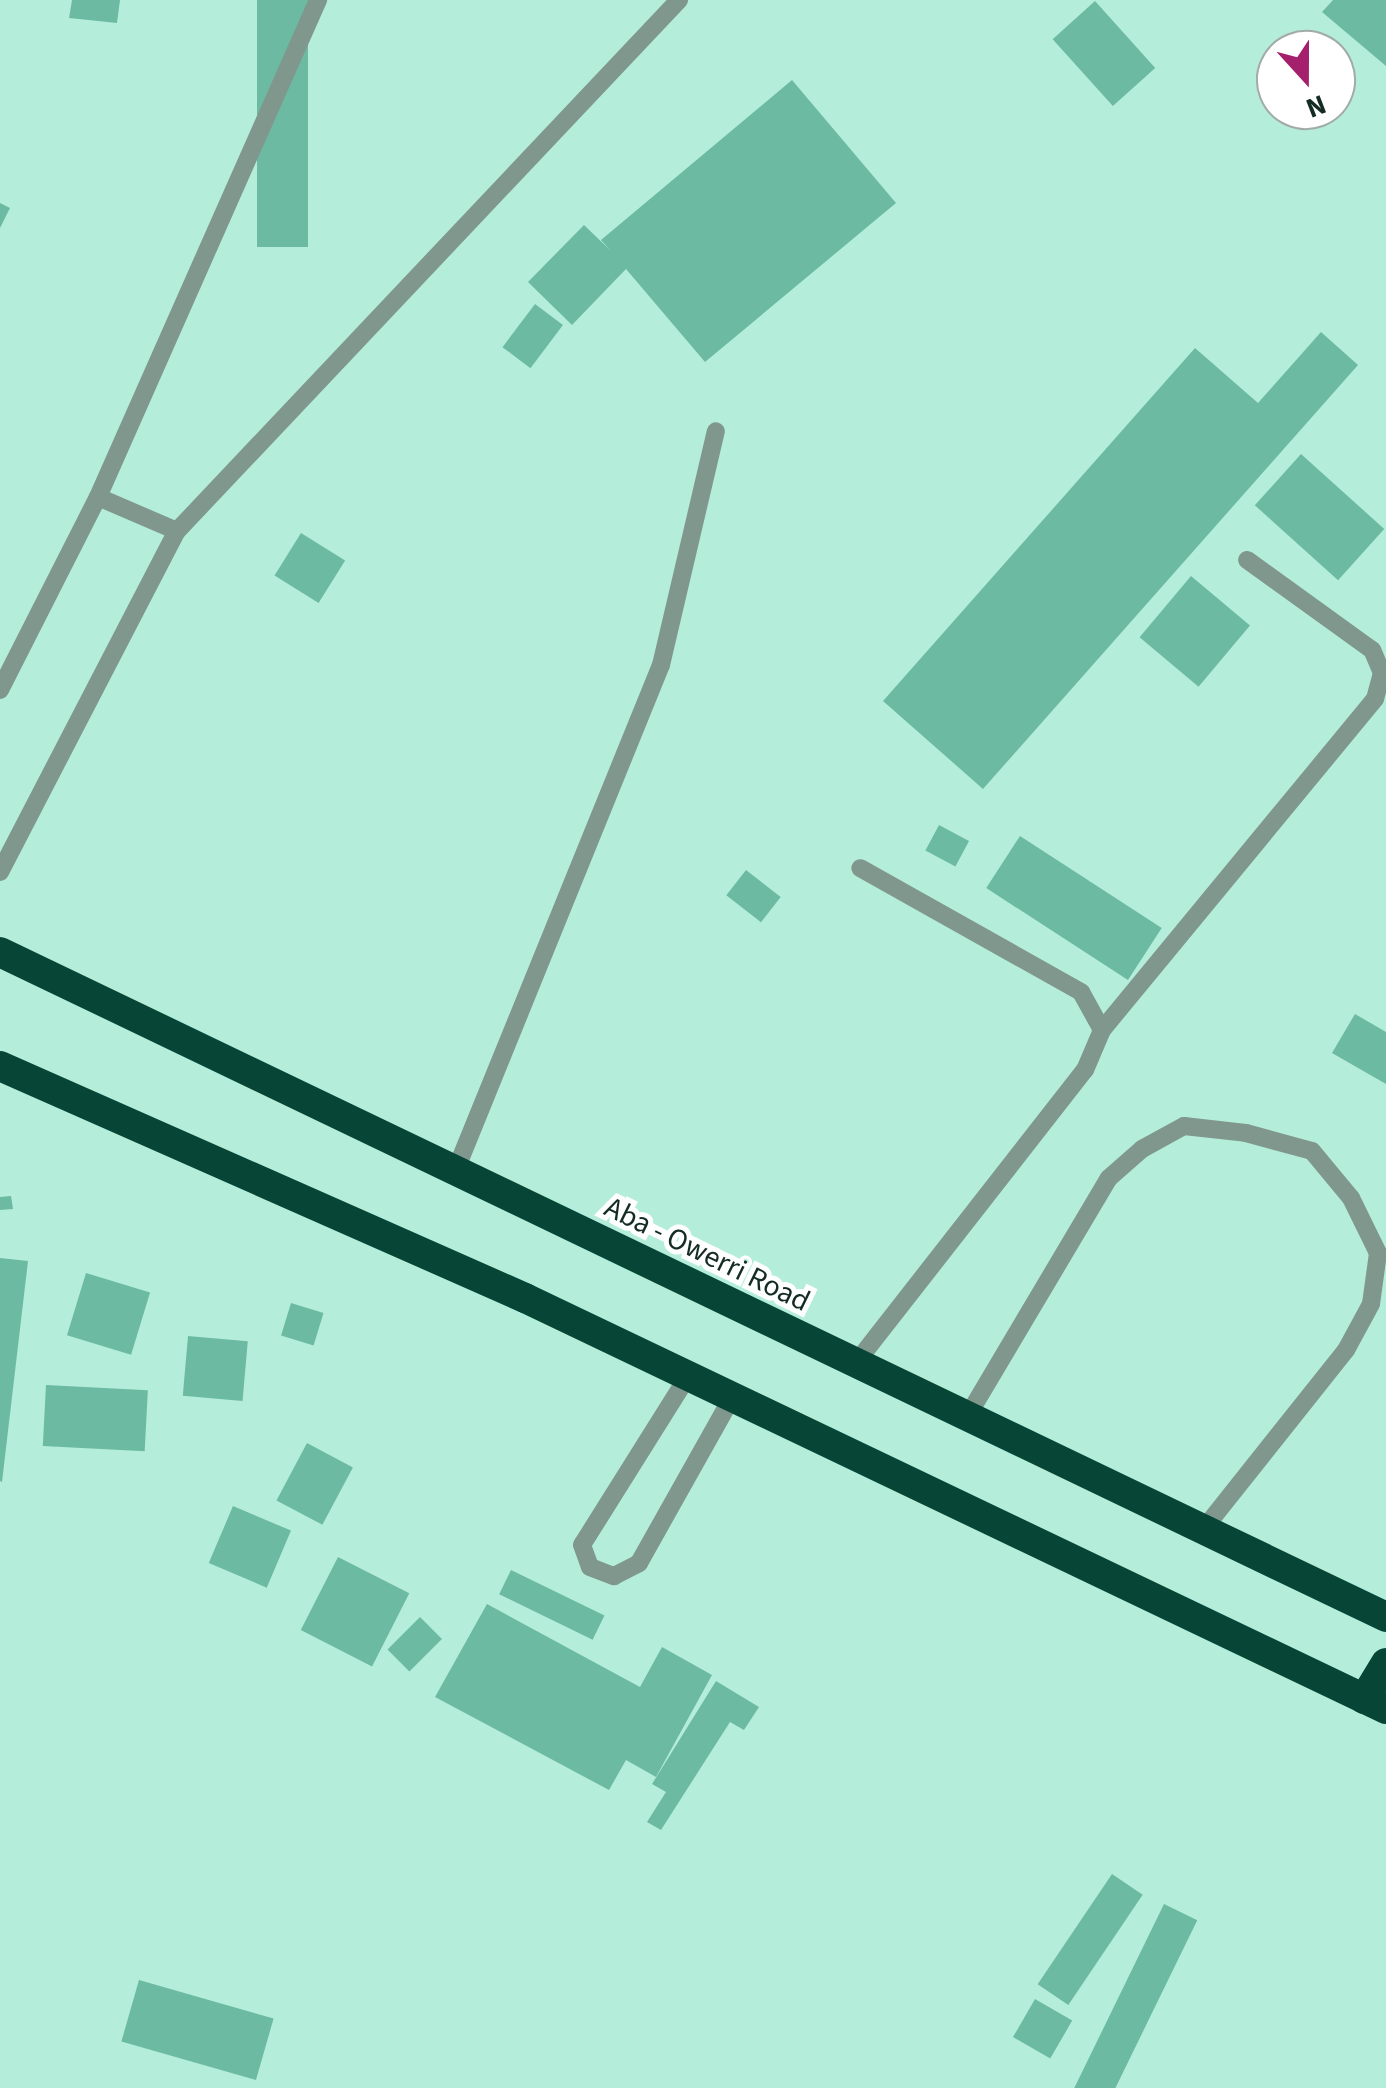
<!DOCTYPE html>
<html>
<head>
<meta charset="utf-8">
<style>
  body { margin:0 }
  #map { position:relative; width:1386px; height:2088px; overflow:hidden; background:#b4eeda; font-family:"Source Sans 3",sans-serif }
  div>[style] { position:absolute }
  .building>* { inset:0; background:#6dbaa2; transform-origin:0 0 }
  .lane>* { height:18px; margin:-9px; padding:0 9px; transform-origin:9px; border-radius:9px; background:#80978e }
  .highway>* { height:30px; margin:-15px; padding:0 15px; transform-origin:15px; border-radius:15px; background:#074637 }
  span { translate:-50% -50%; white-space:nowrap; text-align:center; line-height:1.15; -webkit-text-stroke:10px #fff; paint-order:stroke }
  .street-label { font-size:30px; color:#152c25 }
  .north { position:absolute; left:1256px; top:30px; width:100px; height:100px; box-sizing:border-box; background:#fff; border:2px solid #a1aba8; border-radius:50%; rotate:159deg; font-size:28px; font-weight:700; line-height:40px; text-align:center; color:#152c25 }
  .north::after { content:''; display:block; margin:auto; width:35px; height:45px; background:#a5206c; clip-path:polygon(50% 0,100% 100%,50% 72%,0 100%) }
</style>
</head>
<body>
<div id="map">
  <div class="building">
    <i style="clip-path:polygon(72px 0,120px 0,117px 23px,69px 18px)"></i>
    <i style="left:257px;top:0;width:51px;height:247px"></i>
    <i style="clip-path:polygon(1333px 0,1386px 0,1386px 66px,1322px 12px)"></i>
    <i style="left:1095px;top:1px;width:90px;height:57px;rotate:48deg"></i>
    <i style="clip-path:polygon(792px 80px,896px 203px,705px 362px,626px 269px,572px 325px,528px 282px,584px 225px,610px 250px,601px 240px)"></i>
    <i style="clip-path:polygon(0 203px,10px 208px,0 228px)"></i>
    <i style="left:535px;top:304px;width:35px;height:54px;rotate:37deg"></i>
    <i style="clip-path:polygon(1321px 332px,1358px 365px,983px 789px,883px 701px,1195px 348px,1258px 403px)"></i>
    <i style="left:1301px;top:454px;width:112px;height:69px;rotate:42deg"></i>
    <i style="left:301px;top:533px;width:52px;height:50px;rotate:32deg"></i>
    <i style="left:1191px;top:576px;width:77px;height:80px;rotate:40deg"></i>
    <i style="left:939px;top:825px;width:34px;height:29px;rotate:28deg"></i>
    <i style="left:1020px;top:836px;width:169px;height:62px;rotate:33deg"></i>
    <i style="left:746px;top:870px;width:44px;height:32px;rotate:38deg"></i>
    <i style="clip-path:polygon(1355px 1014px,1386px 1032px,1386px 1084px,1332px 1053px)"></i>
    <i style="clip-path:polygon(11px 1196px,13px 1209px,0 1210px,0 1197px)"></i>
    <i style="clip-path:polygon(0 1258px,28px 1261px,2px 1482px,0 1481px)"></i>
    <i style="left:86px;top:1273px;width:67px;height:65px;rotate:17deg"></i>
    <i style="left:291px;top:1303px;width:34px;height:34px;rotate:17deg"></i>
    <i style="left:188px;top:1336px;width:60px;height:60px;rotate:5deg"></i>
    <i style="left:46px;top:1385px;width:102px;height:61px;rotate:3deg"></i>
    <i style="left:307px;top:1443px;width:52px;height:65px;rotate:28deg"></i>
    <i style="left:233px;top:1506px;width:63px;height:62px;rotate:23deg"></i>
    <i style="left:338px;top:1557px;width:80px;height:82px;rotate:27deg"></i>
    <i style="left:511px;top:1570px;width:104px;height:27px;rotate:26deg"></i>
    <i style="clip-path:polygon(487px 1604px,640px 1687px,662px 1647px,712px 1675px,656px 1777px,626px 1760px,609px 1790px,435px 1697px)"></i>
    <i style="left:420px;top:1617px;width:31px;height:46px;rotate:45deg"></i>
    <i style="clip-path:polygon(716px 1681px,759px 1707px,744px 1730px,730px 1722px,661px 1830px,647px 1822px,666px 1792px,652px 1784px)"></i>
    <i style="left:1112px;top:1874px;width:37px;height:133px;rotate:34deg"></i>
    <i style="left:1164px;top:1904px;width:37px;height:206px;rotate:26deg"></i>
    <i style="left:139px;top:1980px;width:140px;height:64px;rotate:16deg"></i>
    <i style="left:1035px;top:1999px;width:43px;height:44px;rotate:30deg"></i>
  </div>
  <div class="lane">
    <i style="left:98px;top:497px;width:86px;rotate:23.3deg"></i>
    <i style="left:0;top:690px;width:216px;rotate:-63.1deg"></i>
    <i style="left:98px;top:497px;width:544px;rotate:-66.12deg"></i>
    <i style="left:0;top:872px;width:384px;rotate:-62.6deg"></i>
    <i style="left:177px;top:531px;width:731px;rotate:-46.61deg"></i>
    <i style="left:1102px;top:1030px;width:429px;rotate:-50.5deg"></i>
    <i style="left:1375px;top:699px;width:27px;rotate:-75deg"></i>
    <i style="left:1382px;top:673px;width:25px;rotate:-113deg"></i>
    <i style="left:1372px;top:650px;width:154px;rotate:-144.2deg"></i>
    <i style="left:455px;top:1172px;width:547px;rotate:-67.89deg"></i>
    <i style="left:661px;top:665px;width:240px;rotate:-76.8deg"></i>
    <i style="left:855px;top:1364px;width:373px;rotate:-52deg"></i>
    <i style="left:1085px;top:1070px;width:43px;rotate:-67deg"></i>
    <i style="left:1102px;top:1030px;width:43px;rotate:-118.9deg"></i>
    <i style="left:1081px;top:992px;width:253px;rotate:-150.7deg"></i>
    <i style="left:688px;top:1376px;width:199px;rotate:122.1deg"></i>
    <i style="left:582px;top:1545px;width:23px;rotate:70deg"></i>
    <i style="left:590px;top:1567px;width:26px;rotate:21deg"></i>
    <i style="left:614px;top:1576px;width:28px;rotate:-27deg"></i>
    <i style="left:639px;top:1563px;width:190px;rotate:-60.7deg"></i>
    <i style="left:967px;top:1417px;width:278px;rotate:-59.3deg"></i>
    <i style="left:1109px;top:1178px;width:44px;rotate:-41.3deg"></i>
    <i style="left:1142px;top:1149px;width:48px;rotate:-28.7deg"></i>
    <i style="left:1184px;top:1126px;width:62px;rotate:6.4deg"></i>
    <i style="left:1246px;top:1133px;width:68px;rotate:15.3deg"></i>
    <i style="left:1312px;top:1151px;width:61px;rotate:50.3deg"></i>
    <i style="left:1351px;top:1198px;width:61px;rotate:63.9deg"></i>
    <i style="left:1378px;top:1253px;width:51px;rotate:97.8deg"></i>
    <i style="left:1371px;top:1304px;width:52px;rotate:118.5deg"></i>
    <i style="left:1346px;top:1350px;width:230px;rotate:128.5deg"></i>
  </div>
  <div class="highway">
    <i style="left:0;top:952px;width:1537px;rotate:25.63deg"></i>
    <i style="left:0;top:1066px;width:574px;rotate:23.84deg"></i>
    <i style="left:525px;top:1298px;width:954px;rotate:25.52deg"></i>
    <i style="left:1364px;top:1699px;width:42px;rotate:-58.6deg"></i>
  </div>
  <div class="street-label">
    <span style="left:707px;top:1255px;rotate:26deg">Aba - Owerri Road</span>
  </div>
  <div class="north">N</div>
</div>
</body>
</html>
